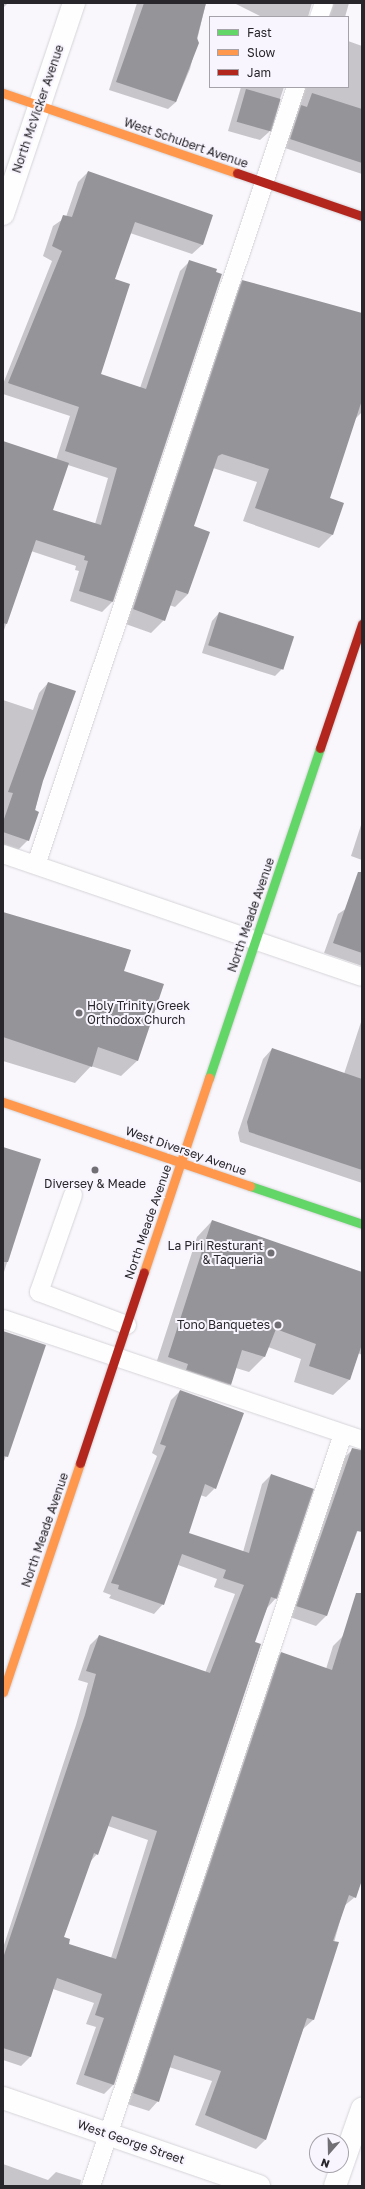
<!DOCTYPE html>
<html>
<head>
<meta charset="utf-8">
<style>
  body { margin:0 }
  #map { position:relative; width:365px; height:2189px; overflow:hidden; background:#f9f7fc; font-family:"Golos Text",sans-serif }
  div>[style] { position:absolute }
  .shadow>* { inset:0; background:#0003 }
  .building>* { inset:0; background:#959498; transform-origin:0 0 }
  .roads { filter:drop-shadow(0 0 1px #d6d4d8) drop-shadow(0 0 1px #d6d4d8) }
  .lane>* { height:18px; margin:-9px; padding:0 9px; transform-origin:9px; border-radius:9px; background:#fefeff }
  .street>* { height:22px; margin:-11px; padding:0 11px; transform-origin:11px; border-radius:11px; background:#fefeff }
  .fast>* { height:9px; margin:-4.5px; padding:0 4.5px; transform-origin:4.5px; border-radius:4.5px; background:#63d668 }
  .slow>* { height:9px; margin:-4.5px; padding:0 4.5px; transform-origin:4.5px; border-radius:4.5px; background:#ff974d }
  .jam>* { height:9px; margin:-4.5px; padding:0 4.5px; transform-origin:4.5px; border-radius:4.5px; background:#b3261e }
  .dots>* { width:11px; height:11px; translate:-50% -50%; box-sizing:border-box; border:2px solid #f9f5fe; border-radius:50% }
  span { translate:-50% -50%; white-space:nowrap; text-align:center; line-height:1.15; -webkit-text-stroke:4px #f9f5fe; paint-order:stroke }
  .street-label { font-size:12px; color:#28262b }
  .poi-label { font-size:12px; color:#28262b }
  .left { translate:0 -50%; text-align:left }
  .right { translate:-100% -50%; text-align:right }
  .frame { position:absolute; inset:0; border:4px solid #28262b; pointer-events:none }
  .legend { position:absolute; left:209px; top:16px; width:140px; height:72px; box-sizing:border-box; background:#f9f5fe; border:1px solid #a5a2aa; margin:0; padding:5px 7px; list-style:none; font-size:12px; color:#28262b }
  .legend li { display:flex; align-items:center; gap:8px; height:20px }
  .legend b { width:20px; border:1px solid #a5a2aa }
  .north { position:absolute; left:309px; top:2133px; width:40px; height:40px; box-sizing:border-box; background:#f9f5fe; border:1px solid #a5a2aa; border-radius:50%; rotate:200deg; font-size:11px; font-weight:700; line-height:16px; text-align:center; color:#28262b }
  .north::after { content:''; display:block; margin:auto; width:14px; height:18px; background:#716f74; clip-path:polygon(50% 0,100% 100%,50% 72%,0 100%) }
</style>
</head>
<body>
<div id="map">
  <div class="shadow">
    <i style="clip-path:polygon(3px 3px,8px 3px,3px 8px)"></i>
    <i style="clip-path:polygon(137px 3px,206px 3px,190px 69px,176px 102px,168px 109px,109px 90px)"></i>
    <i style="clip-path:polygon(234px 3px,312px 3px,308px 17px,262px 17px)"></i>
    <i style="clip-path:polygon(321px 3px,349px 3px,345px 17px,324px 17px)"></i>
    <i style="clip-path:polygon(348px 41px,362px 46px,362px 174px,282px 147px,292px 87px,348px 87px)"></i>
    <i style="clip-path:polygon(241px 87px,284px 87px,269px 132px,260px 140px,228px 131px)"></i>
    <i style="clip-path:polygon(evenodd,88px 172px,212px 216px,202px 245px,192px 254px,130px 233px,114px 279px,99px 375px,140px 388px,180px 271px,190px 261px,221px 275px,112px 602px,102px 612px,70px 601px,79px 571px,75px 570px,76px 566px,31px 551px,3px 633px,3px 442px,56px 460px,70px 416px,3px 394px,3px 384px,52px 261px,43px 256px,53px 226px,66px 217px,78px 182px,88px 172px,68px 465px,108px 478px,95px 524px,51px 510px,68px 465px)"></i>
    <i style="clip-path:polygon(243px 281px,362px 315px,362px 412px,355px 419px,328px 498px,332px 535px,319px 548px,243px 521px,257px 482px,213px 468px,193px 527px,188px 594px,175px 607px,169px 605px,164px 620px,151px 633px,120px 622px,230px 294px)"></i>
    <i style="clip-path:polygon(219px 613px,282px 669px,275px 676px,202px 653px,212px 621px)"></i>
    <i style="clip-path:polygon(48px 683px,42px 781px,28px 840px,18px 850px,3px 845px,3px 700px,33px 710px,39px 693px)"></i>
    <i style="clip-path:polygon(362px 822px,362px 860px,351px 856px)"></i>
    <i style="clip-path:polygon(362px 872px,362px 966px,324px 953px,338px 914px,350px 906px)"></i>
    <i style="clip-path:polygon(3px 913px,130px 950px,122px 971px,138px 1060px,121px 1076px,91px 1066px,75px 1083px,3px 1061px)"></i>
    <i style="clip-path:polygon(362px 1019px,362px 1183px,240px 1142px,238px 1133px,263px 1059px,272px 1049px,344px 1074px)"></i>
    <i style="clip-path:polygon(3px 1148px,40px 1160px,3px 1275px)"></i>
    <i style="clip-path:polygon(212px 1221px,362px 1273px,362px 1355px,358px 1353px,349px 1380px,333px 1395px,294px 1382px,301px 1359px,268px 1347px,264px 1357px,249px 1372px,236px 1368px,230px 1384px,215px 1400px,171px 1385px,173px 1380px,153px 1373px,197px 1237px)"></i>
    <i style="clip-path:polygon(3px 1332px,44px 1346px,3px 1464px)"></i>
    <i style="clip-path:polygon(evenodd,180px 1391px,215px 1488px,206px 1497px,200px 1495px,187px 1534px,243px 1552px,262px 1484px,271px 1475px,276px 1598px,267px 1608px,253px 1643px,260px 1645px,113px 2085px,104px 2094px,76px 2084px,96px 2027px,86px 2024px,94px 2003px,53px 1989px,30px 2057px,21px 2066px,3px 2060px,3px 1948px,76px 1725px,88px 1683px,78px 1680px,90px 1645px,99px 1636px,205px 1673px,235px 1594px,214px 1587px,217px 1579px,178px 1565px,163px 1604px,154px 1614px,109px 1598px,111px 1595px,103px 1592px,157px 1456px,152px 1453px,171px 1400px,180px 1391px,108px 1826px,148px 1840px,111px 1958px,68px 1945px,63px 1938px,89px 1863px,97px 1854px,108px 1826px)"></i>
    <i style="clip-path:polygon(351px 1451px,362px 1455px,362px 1519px,326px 1616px,316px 1626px,287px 1616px,341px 1461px)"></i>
    <i style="clip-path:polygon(343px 1636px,362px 1643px,362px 1877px,355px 1897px,344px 1906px,313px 2020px,303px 2029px,265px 2140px,256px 2149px,195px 2125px,212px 2081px,169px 2067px,158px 2101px,149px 2111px,124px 2103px,272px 1662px,281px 1653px,326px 1669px,333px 1646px)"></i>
    <i style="clip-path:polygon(3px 2164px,48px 2180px,56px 2172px,81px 2180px,80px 2186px,3px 2186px)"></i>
  </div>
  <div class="building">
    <i style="clip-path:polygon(144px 3px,206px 3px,197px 38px,199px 43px,176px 102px,116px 82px)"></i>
    <i style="left:246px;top:89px;width:36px;height:34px;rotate:16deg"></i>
    <i style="clip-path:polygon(312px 93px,362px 109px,362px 163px,290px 139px,301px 105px,307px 107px)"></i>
    <i style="clip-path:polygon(88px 171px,213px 215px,203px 245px,135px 222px,115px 279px,130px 284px,101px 374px,146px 389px,189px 260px,217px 269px,216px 272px,222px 274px,113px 602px,79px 591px,88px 561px,84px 560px,85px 556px,36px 540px,7px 624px,3px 623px,3px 441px,69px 463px,53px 510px,101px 525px,117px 468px,65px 451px,79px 407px,8px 383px,62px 251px,52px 246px,63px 215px,72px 217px)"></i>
    <i style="clip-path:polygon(242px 280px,362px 313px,362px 400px,330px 498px,344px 503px,333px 535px,255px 508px,269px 469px,222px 454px,218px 456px,194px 526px,210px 532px,188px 594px,176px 590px,165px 621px,133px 609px)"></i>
    <i style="left:219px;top:612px;width:79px;height:35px;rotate:18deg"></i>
    <i style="clip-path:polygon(48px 682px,76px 691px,43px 781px,35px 810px,39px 812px,29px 841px,3px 832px,3px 822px,13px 793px,8px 792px)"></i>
    <i style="clip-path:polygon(358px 872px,362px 872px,362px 953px,333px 943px)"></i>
    <i style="clip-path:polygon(3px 912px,131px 950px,124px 971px,164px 984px,138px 1061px,98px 1047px,92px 1067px,3px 1037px)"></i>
    <i style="clip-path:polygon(272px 1048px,362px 1079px,362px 1170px,249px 1132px,247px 1122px)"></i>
    <i style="clip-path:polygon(3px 1147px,41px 1159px,8px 1262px,3px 1262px)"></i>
    <i style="clip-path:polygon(212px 1220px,362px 1272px,362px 1344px,350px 1380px,309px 1366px,316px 1344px,276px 1329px,265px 1357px,242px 1350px,231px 1385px,186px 1370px,188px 1364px,168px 1357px)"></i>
    <i style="clip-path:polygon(3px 1331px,46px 1345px,8px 1457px,3px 1456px)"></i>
    <i style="clip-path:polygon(evenodd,180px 1390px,244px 1413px,216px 1489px,205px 1484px,189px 1533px,249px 1553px,271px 1474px,314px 1489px,277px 1599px,271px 1597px,255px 1642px,261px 1644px,114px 2085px,84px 2075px,104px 2018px,95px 2015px,102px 1994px,57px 1978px,31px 2057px,3px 2048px,3px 1958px,85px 1715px,96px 1674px,86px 1671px,99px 1635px,210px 1673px,244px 1585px,223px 1578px,226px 1570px,182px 1554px,164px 1605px,118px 1589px,119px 1585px,111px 1583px,166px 1446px,160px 1444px,180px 1390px,112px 1816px,157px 1831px,116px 1959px,69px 1944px,70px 1939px,64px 1937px,94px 1853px,98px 1855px,112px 1816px)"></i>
    <i style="clip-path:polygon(352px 1448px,362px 1450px,362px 1532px,357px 1531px,327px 1616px,296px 1606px)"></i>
    <i style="clip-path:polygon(356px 1593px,362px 1593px,362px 1880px,356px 1898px,349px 1895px,333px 1941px,339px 1942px,314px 2020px,307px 2018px,266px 2140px,205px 2115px,221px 2071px,174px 2055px,159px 2102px,133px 2093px,281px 1652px,332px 1670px)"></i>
  </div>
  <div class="roads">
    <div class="lane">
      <i style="left:319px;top:17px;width:15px;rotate:-70deg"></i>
      <i style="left:3px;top:854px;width:379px;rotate:18.9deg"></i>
      <i style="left:36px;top:865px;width:820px;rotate:-71.52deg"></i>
      <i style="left:73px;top:1195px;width:103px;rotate:109.3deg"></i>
      <i style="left:39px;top:1292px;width:94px;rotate:20.6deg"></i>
      <i style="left:3px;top:1319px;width:379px;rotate:18.6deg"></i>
      <i style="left:91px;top:2186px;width:793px;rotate:-71.47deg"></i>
    </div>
    <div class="street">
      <i style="left:3px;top:214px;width:223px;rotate:-71.4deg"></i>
      <i style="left:3px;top:2098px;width:271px;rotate:19deg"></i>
      <i style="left:335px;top:2186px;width:82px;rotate:-70.7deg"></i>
    </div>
    <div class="fast">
      <i style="left:209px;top:1078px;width:348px;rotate:-71.4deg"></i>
      <i style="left:250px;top:1186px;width:118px;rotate:18.7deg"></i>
    </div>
    <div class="slow">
      <i style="left:3px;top:93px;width:247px;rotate:18.9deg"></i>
      <i style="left:3px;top:1102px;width:261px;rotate:18.8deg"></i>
      <i style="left:144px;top:1272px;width:205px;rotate:-71.5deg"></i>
      <i style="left:3px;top:1692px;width:242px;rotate:-71.4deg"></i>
    </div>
    <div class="jam">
      <i style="left:237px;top:173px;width:132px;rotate:19deg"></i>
      <i style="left:320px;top:748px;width:131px;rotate:-71.3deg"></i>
      <i style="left:80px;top:1463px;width:201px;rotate:-71.5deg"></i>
    </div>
  </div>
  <div class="dots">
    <i style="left:79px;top:1013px;background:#716f74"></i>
    <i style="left:95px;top:1170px;background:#716f74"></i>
    <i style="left:271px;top:1253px;background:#716f74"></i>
    <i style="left:278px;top:1325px;background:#716f74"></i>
  </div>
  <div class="street-label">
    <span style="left:38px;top:109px;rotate:-71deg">North McVicker Avenue</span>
    <span style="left:186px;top:143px;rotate:19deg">West Schubert Avenue</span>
    <span style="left:251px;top:915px;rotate:-71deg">North Meade Avenue</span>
    <span style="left:186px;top:1151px;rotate:19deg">West Diversey Avenue</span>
    <span style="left:148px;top:1222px;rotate:-71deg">North Meade Avenue</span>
    <span style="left:45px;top:1530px;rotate:-71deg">North Meade Avenue</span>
    <span style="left:131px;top:2142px;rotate:19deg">West George Street</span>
  </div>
  <div class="poi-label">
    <span class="left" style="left:87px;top:1013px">Holy Trinity Greek<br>Orthodox Church</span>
    <span style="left:95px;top:1184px">Diversey &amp; Meade</span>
    <span class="right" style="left:263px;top:1253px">La Piri Resturant<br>&amp; Taqueria</span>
    <span class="right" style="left:270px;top:1325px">Tono Banquetes</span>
  </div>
  <div class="frame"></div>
  <ul class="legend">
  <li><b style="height:5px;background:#63d668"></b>Fast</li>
  <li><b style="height:5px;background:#ff974d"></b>Slow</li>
  <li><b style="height:5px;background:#b3261e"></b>Jam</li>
  </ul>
  <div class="north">N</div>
</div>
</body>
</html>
